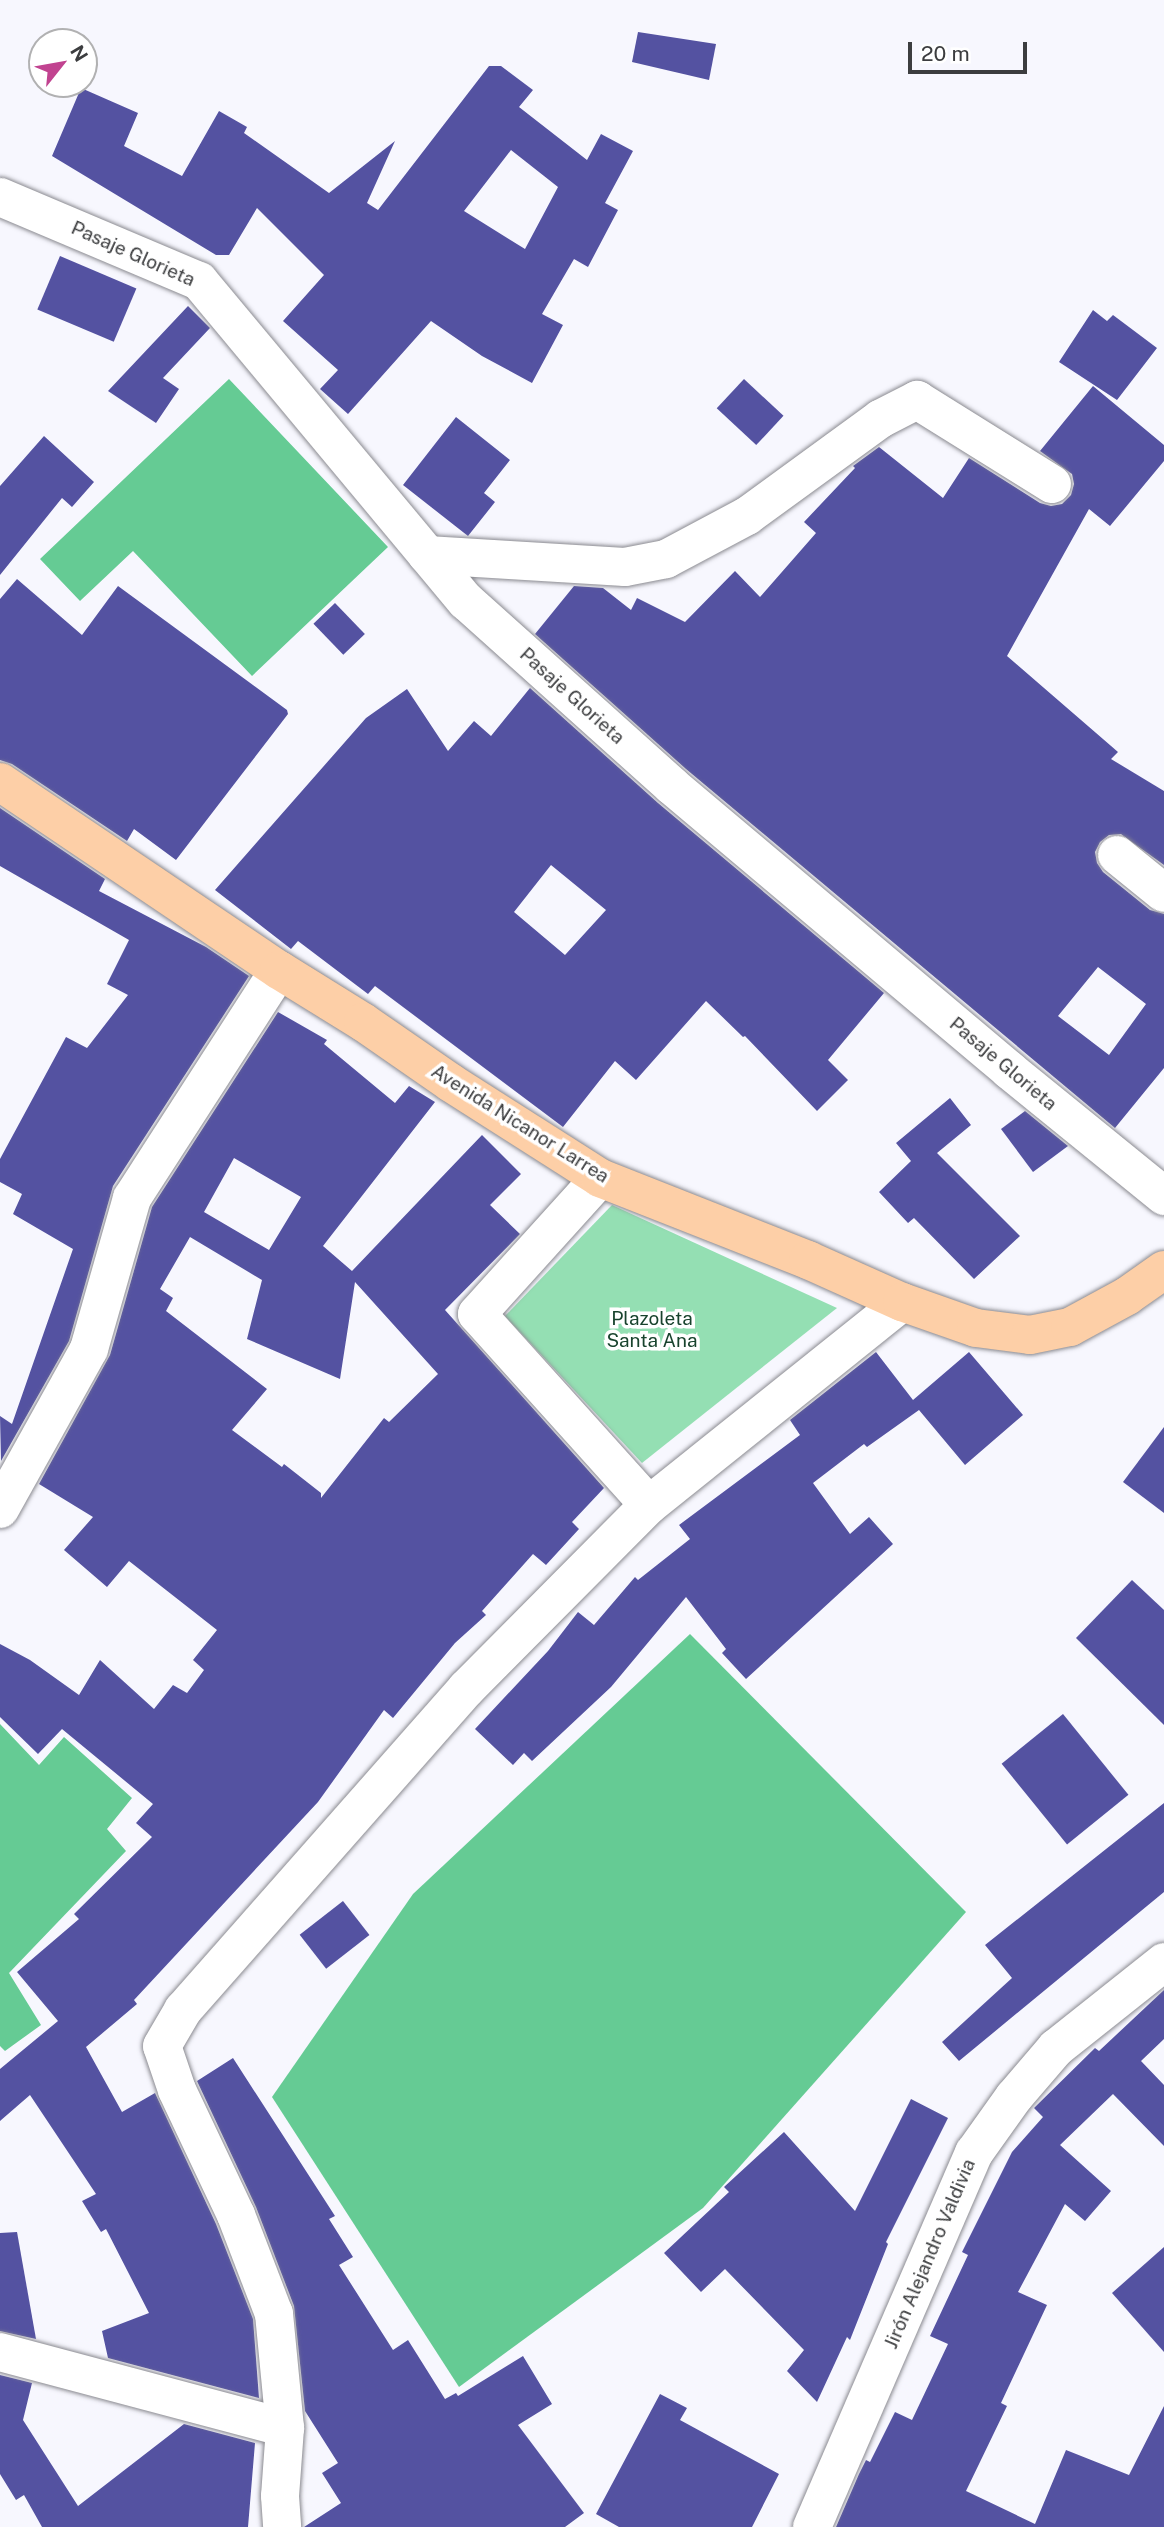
<!DOCTYPE html>
<html>
<head>
<meta charset="utf-8">
<style>
  body { margin:0 }
  #map { position:relative; width:1164px; height:2527px; overflow:hidden; background:#f7f7fe; font-family:"Public Sans",sans-serif }
  div>[style] { position:absolute }
  .green>* { inset:0; background:#94dfb3 }
  .forest>* { inset:0; background:#65cb94 }
  .building>* { inset:0; background:#5452a1; transform-origin:0 0 }
  .roads { filter:drop-shadow(0 0 2px #8a8a90) drop-shadow(0 0 2px #8a8a90) }
  .minor>* { height:38px; margin:-19px; padding:0 19px; transform-origin:19px; border-radius:19px; background:#fff }
  .major>* { height:38px; margin:-19px; padding:0 19px; transform-origin:19px; border-radius:19px; background:#fdcfa7 }
  span { translate:-50% -50%; white-space:nowrap; text-align:center; line-height:1.15; -webkit-text-stroke:7px #fff; paint-order:stroke }
  .street-label { font-size:19px; color:#3c3d3f }
  .park-label { font-size:19px; color:#18432d }
  .north { position:absolute; left:28px; top:28px; width:70px; height:70px; box-sizing:border-box; background:#fff; border:2px solid #b1b1b2; border-radius:50%; rotate:59deg; font-size:19px; font-weight:700; line-height:28px; text-align:center; color:#3c3d3f }
  .north::after { content:''; display:block; margin:auto; width:24px; height:32px; background:#c14390; clip-path:polygon(50% 0,100% 100%,50% 72%,0 100%) }
  .scale { position:absolute; left:908px; top:42px; width:119px; height:32px; box-sizing:border-box; border:4px solid #3c3d3f; border-top:0; padding-left:9px; font-size:21px; line-height:24px; white-space:nowrap; color:#3c3d3f; -webkit-text-stroke:5px #fff; paint-order:stroke }
</style>
</head>
<body>
<div id="map">
  <div class="green">
    <i style="clip-path:polygon(612px 1205px,837px 1308px,642px 1463px,505px 1316px)"></i>
  </div>
  <div class="forest">
    <i style="clip-path:polygon(229px 379px,388px 547px,252px 676px,133px 551px,80px 601px,40px 559px)"></i>
    <i style="clip-path:polygon(690px 1634px,966px 1912px,703px 2208px,459px 2387px,272px 2097px,413px 1894px)"></i>
    <i style="clip-path:polygon(0 1724px,39px 1765px,64px 1737px,132px 1798px,107px 1829px,126px 1851px,9px 1973px,41px 2025px,5px 2051px,0 2046px)"></i>
  </div>
  <div class="building">
    <i style="clip-path:polygon(638px 32px,716px 44px,709px 80px,632px 62px)"></i>
    <i style="clip-path:polygon(evenodd,489px 66px,501px 66px,533px 90px,519px 107px,587px 160px,601px 134px,633px 151px,605px 203px,618px 210px,588px 267px,574px 259px,542px 314px,563px 325px,532px 383px,482px 356px,431px 321px,348px 414px,320px 389px,338px 370px,283px 321px,324px 275px,257px 208px,229px 255px,216px 255px,52px 156px,81px 88px,138px 113px,124px 146px,182px 176px,219px 111px,247px 127px,244px 133px,329px 193px,395px 141px,367px 203px,378px 210px,489px 66px,511px 150px,558px 187px,525px 249px,464px 211px,511px 150px)"></i>
    <i style="left:60px;top:256px;width:83px;height:58px;rotate:23deg"></i>
    <i style="clip-path:polygon(188px 306px,210px 328px,163px 378px,179px 389px,156px 423px,108px 391px)"></i>
    <i style="clip-path:polygon(1093px 310px,1107px 321px,1113px 315px,1157px 348px,1117px 400px,1059px 362px)"></i>
    <i style="left:744px;top:379px;width:54px;height:40px;rotate:43deg"></i>
    <i style="clip-path:polygon(evenodd,1093px 386px,1164px 445px,1164px 461px,1110px 526px,1089px 509px,1007px 656px,1118px 752px,1111px 759px,1164px 791px,1164px 865px,1121px 834px,1109px 835px,1100px 842px,1095px 852px,1097px 863px,1103px 872px,1150px 910px,1164px 914px,1164px 1068px,1115px 1128px,686px 769px,535px 634px,574px 586px,603px 588px,631px 610px,637px 598px,685px 622px,735px 571px,760px 597px,816px 533px,804px 522px,855px 468px,853px 466px,879px 447px,943px 498px,969px 458px,1040px 503px,1051px 506px,1062px 504px,1071px 495px,1074px 484px,1072px 474px,1040px 451px,1093px 386px,1098px 967px,1146px 1004px,1109px 1055px,1058px 1016px,1098px 967px)"></i>
    <i style="clip-path:polygon(456px 417px,510px 460px,484px 493px,495px 502px,468px 536px,403px 485px)"></i>
    <i style="clip-path:polygon(44px 436px,94px 482px,72px 507px,62px 498px,0 575px,0 486px)"></i>
    <i style="clip-path:polygon(17px 579px,82px 635px,118px 586px,287px 710px,288px 714px,176px 860px,134px 829px,127px 841px,12px 764px,0 760px,0 599px)"></i>
    <i style="left:335px;top:603px;width:43px;height:30px;rotate:46deg"></i>
    <i style="clip-path:polygon(evenodd,530px 688px,658px 803px,884px 993px,828px 1060px,848px 1080px,817px 1111px,745px 1036px,743px 1037px,706px 1001px,636px 1080px,615px 1061px,563px 1127px,375px 986px,368px 994px,298px 941px,291px 949px,215px 890px,366px 718px,407px 689px,448px 751px,474px 721px,491px 736px,530px 688px,551px 865px,606px 910px,565px 955px,514px 912px,551px 865px)"></i>
    <i style="clip-path:polygon(0 808px,105px 879px,99px 891px,206px 947px,249px 976px,113px 1186px,69px 1341px,1px 1461px,0 1416px,12px 1424px,73px 1249px,13px 1214px,22px 1194px,0 1182px,0 1159px,66px 1037px,87px 1048px,128px 995px,107px 984px,129px 940px,0 866px)"></i>
    <i style="clip-path:polygon(evenodd,278px 1012px,327px 1040px,324px 1044px,395px 1103px,409px 1086px,435px 1102px,323px 1246px,352px 1271px,482px 1135px,521px 1174px,490px 1205px,520px 1234px,445px 1310px,604px 1488px,572px 1522px,579px 1529px,546px 1565px,533px 1554px,482px 1611px,486px 1615px,455px 1643px,393px 1718px,384px 1710px,318px 1802px,134px 2000px,137px 2004px,86px 2047px,122px 2112px,155px 2093px,216px 2224px,253px 2319px,259px 2398px,108px 2358px,102px 2331px,149px 2313px,106px 2229px,101px 2232px,82px 2201px,96px 2194px,30px 2095px,0 2121px,0 2069px,58px 2021px,17px 1972px,79px 1919px,74px 1914px,152px 1837px,136px 1823px,153px 1804px,62px 1729px,38px 1754px,0 1717px,0 1644px,30px 1660px,79px 1695px,100px 1660px,154px 1709px,173px 1685px,187px 1693px,204px 1670px,193px 1660px,217px 1630px,129px 1561px,107px 1587px,64px 1550px,93px 1517px,39px 1484px,110px 1355px,152px 1207px,278px 1012px,234px 1158px,301px 1197px,269px 1250px,204px 1212px,234px 1158px,278px 1012px,190px 1237px,262px 1280px,247px 1339px,340px 1379px,355px 1282px,438px 1374px,389px 1422px,384px 1418px,321px 1498px,321px 1493px,284px 1464px,282px 1467px,232px 1430px,267px 1389px,166px 1311px,173px 1298px,160px 1289px,190px 1237px)"></i>
    <i style="clip-path:polygon(950px 1098px,971px 1125px,937px 1153px,1020px 1236px,974px 1279px,914px 1218px,908px 1223px,879px 1192px,911px 1161px,896px 1143px)"></i>
    <i style="clip-path:polygon(1025px 1111px,1068px 1146px,1033px 1172px,1001px 1129px)"></i>
    <i style="clip-path:polygon(876px 1352px,913px 1400px,969px 1352px,1023px 1415px,965px 1465px,919px 1410px,867px 1447px,864px 1444px,813px 1483px,850px 1534px,869px 1517px,893px 1544px,746px 1679px,722px 1653px,726px 1649px,686px 1597px,611px 1687px,532px 1761px,524px 1753px,513px 1765px,475px 1729px,548px 1651px,578px 1612px,594px 1625px,635px 1577px,638px 1580px,690px 1539px,679px 1525px,800px 1435px,790px 1420px)"></i>
    <i style="clip-path:polygon(1164px 1427px,1164px 1513px,1123px 1482px)"></i>
    <i style="clip-path:polygon(1132px 1580px,1164px 1610px,1164px 1725px,1076px 1638px)"></i>
    <i style="left:1063px;top:1714px;width:104px;height:79px;rotate:51deg"></i>
    <i style="clip-path:polygon(1164px 1803px,1164px 1892px,959px 2061px,942px 2042px,1012px 1978px,985px 1945px)"></i>
    <i style="left:343px;top:1901px;width:43px;height:55px;rotate:52deg"></i>
    <i style="clip-path:polygon(1164px 1990px,1164px 2039px,1141px 2061px,1164px 2085px,1164px 2146px,1113px 2094px,1060px 2145px,1111px 2191px,1085px 2221px,1065px 2204px,1018px 2292px,1047px 2305px,1001px 2403px,1007px 2406px,966px 2491px,1035px 2524px,1066px 2450px,1129px 2475px,1164px 2406px,1164px 2527px,836px 2527px,859px 2474px,866px 2460px,870px 2462px,895px 2412px,912px 2420px,948px 2344px,930px 2336px,968px 2255px,962px 2252px,1012px 2152px,1043px 2117px,1034px 2108px,1095px 2048px,1099px 2051px)"></i>
    <i style="clip-path:polygon(233px 2058px,335px 2216px,329px 2219px,353px 2257px,339px 2265px,393px 2350px,408px 2340px,445px 2399px,456px 2393px,458px 2396px,523px 2356px,552px 2404px,518px 2425px,584px 2513px,565px 2527px,304px 2527px,341px 2503px,322px 2473px,338px 2463px,305px 2411px,294px 2306px,256px 2207px,197px 2081px)"></i>
    <i style="clip-path:polygon(911px 2099px,948px 2118px,886px 2242px,888px 2244px,850px 2340px,847px 2337px,817px 2402px,787px 2371px,804px 2350px,725px 2269px,701px 2292px,664px 2253px,729px 2192px,724px 2187px,784px 2132px,855px 2211px)"></i>
    <i style="clip-path:polygon(17px 2232px,36px 2339px,0 2331px,0 2233px)"></i>
    <i style="clip-path:polygon(1164px 2247px,1164px 2352px,1112px 2293px)"></i>
    <i style="clip-path:polygon(0 2375px,32px 2383px,23px 2420px,78px 2506px,184px 2424px,255px 2443px,248px 2527px,42px 2527px,24px 2495px,16px 2500px,0 2474px)"></i>
    <i style="clip-path:polygon(660px 2394px,687px 2408px,680px 2420px,779px 2474px,752px 2527px,619px 2527px,596px 2514px)"></i>
  </div>
  <div class="roads">
    <div class="minor">
      <i style="left:0;top:197px;width:216px;rotate:22.9deg"></i>
      <i style="left:199px;top:281px;width:417px;rotate:50.2deg"></i>
      <i style="left:466px;top:601px;width:277px;rotate:41.9deg"></i>
      <i style="left:672px;top:786px;width:441px;rotate:40.1deg"></i>
      <i style="left:1009px;top:1070px;width:200px;rotate:39.1deg"></i>
      <i style="left:427px;top:555px;width:198px;rotate:3.5deg"></i>
      <i style="left:625px;top:567px;width:42px;rotate:-11deg"></i>
      <i style="left:666px;top:559px;width:92px;rotate:-28deg"></i>
      <i style="left:747px;top:516px;width:165px;rotate:-36.1deg"></i>
      <i style="left:880px;top:419px;width:42px;rotate:-27.2deg"></i>
      <i style="left:917px;top:400px;width:159px;rotate:31.9deg"></i>
      <i style="left:1117px;top:855px;width:60px;rotate:39deg"></i>
      <i style="left:649px;top:1505px;width:324px;rotate:-38.7deg"></i>
      <i style="left:0;top:1509px;width:183px;rotate:-60.9deg"></i>
      <i style="left:89px;top:1349px;width:157px;rotate:-74.1deg"></i>
      <i style="left:132px;top:1198px;width:271px;rotate:-57.2deg"></i>
      <i style="left:0;top:2352px;width:295px;rotate:14.9deg"></i>
      <i style="left:285px;top:2428px;width:68px;rotate:94.2deg"></i>
      <i style="left:280px;top:2496px;width:31px;rotate:86deg"></i>
      <i style="left:285px;top:2428px;width:115px;rotate:-95.5deg"></i>
      <i style="left:274px;top:2314px;width:106px;rotate:-111deg"></i>
      <i style="left:236px;top:2215px;width:138px;rotate:-115.3deg"></i>
      <i style="left:177px;top:2090px;width:46px;rotate:-108.8deg"></i>
      <i style="left:162px;top:2046px;width:42px;rotate:-59.7deg"></i>
      <i style="left:183px;top:2010px;width:428px;rotate:-48.6deg"></i>
      <i style="left:466px;top:1689px;width:260px;rotate:-45.2deg"></i>
      <i style="left:649px;top:1505px;width:257px;rotate:-132deg"></i>
      <i style="left:477px;top:1314px;width:183px;rotate:-47.9deg"></i>
      <i style="left:812px;top:2527px;width:408px;rotate:-66.6deg"></i>
      <i style="left:974px;top:2153px;width:69px;rotate:-54.5deg"></i>
      <i style="left:1014px;top:2097px;width:65px;rotate:-49.4deg"></i>
      <i style="left:1056px;top:2048px;width:138px;rotate:-38.5deg"></i>
    </div>
    <div class="major">
      <i style="left:0;top:782px;width:336px;rotate:34deg"></i>
      <i style="left:279px;top:970px;width:99px;rotate:31.8deg"></i>
      <i style="left:363px;top:1022px;width:107px;rotate:34.7deg"></i>
      <i style="left:451px;top:1083px;width:177px;rotate:32.5deg"></i>
      <i style="left:600px;top:1178px;width:224px;rotate:21.5deg"></i>
      <i style="left:808px;top:1260px;width:103px;rotate:24.1deg"></i>
      <i style="left:902px;top:1302px;width:78px;rotate:19.4deg"></i>
      <i style="left:976px;top:1328px;width:54px;rotate:7.4deg"></i>
      <i style="left:1030px;top:1335px;width:41px;rotate:-11.3deg"></i>
      <i style="left:1070px;top:1327px;width:65px;rotate:-28.5deg"></i>
      <i style="left:1127px;top:1296px;width:45px;rotate:-35.1deg"></i>
    </div>
  </div>
  <div class="street-label">
    <span style="left:133px;top:254px;rotate:24deg">Pasaje Glorieta</span>
    <span style="left:572px;top:696px;rotate:42deg">Pasaje Glorieta</span>
    <span style="left:1003px;top:1064px;rotate:40deg">Pasaje Glorieta</span>
    <span style="left:520px;top:1124px;rotate:32deg">Avenida Nicanor Larrea</span>
    <span style="left:930px;top:2254px;rotate:-67deg">Jirón Alejandro Valdivia</span>
  </div>
  <div class="park-label">
    <span style="left:652px;top:1330px">Plazoleta<br>Santa Ana</span>
  </div>
  <div class="north">N</div>
  <div class="scale">20 m</div>
</div>
</body>
</html>
